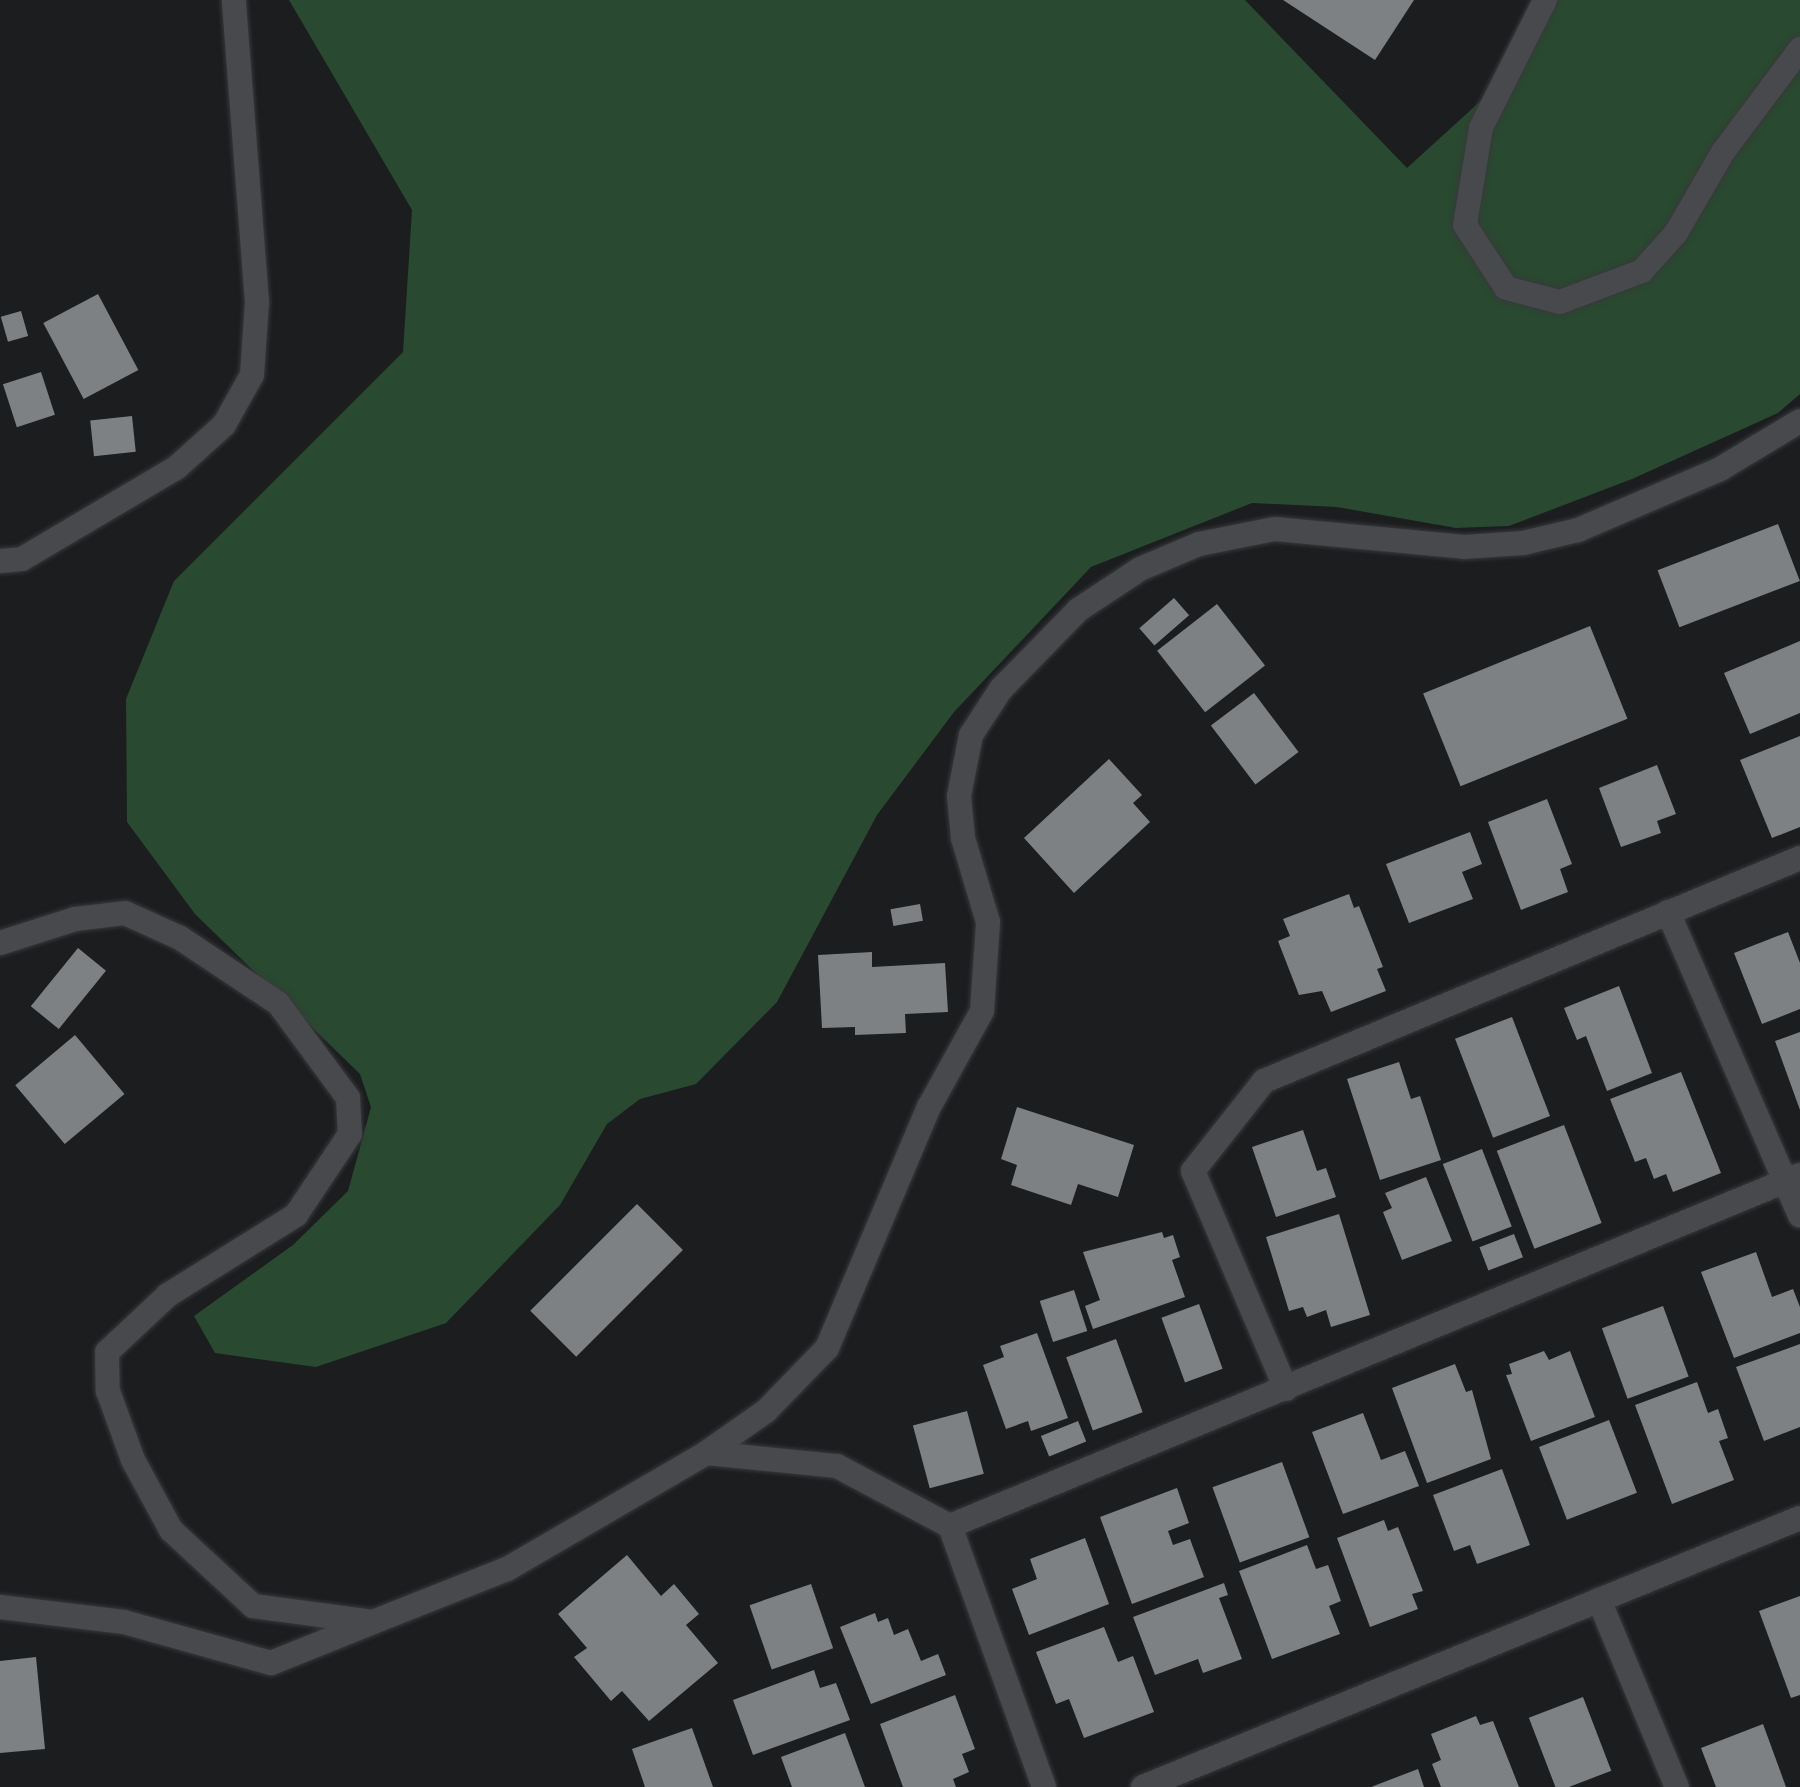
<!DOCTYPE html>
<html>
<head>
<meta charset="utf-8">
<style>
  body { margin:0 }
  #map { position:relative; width:1800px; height:1787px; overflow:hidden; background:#1b1d1f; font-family:Ubuntu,sans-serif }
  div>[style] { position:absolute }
  .forest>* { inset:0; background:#2a4931 }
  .building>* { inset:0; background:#7e8184; transform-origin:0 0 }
  .roads { filter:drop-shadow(0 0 2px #37393a) drop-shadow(0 0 2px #37393a) }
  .minor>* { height:24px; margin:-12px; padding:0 12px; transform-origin:12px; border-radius:12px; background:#47494c }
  span { translate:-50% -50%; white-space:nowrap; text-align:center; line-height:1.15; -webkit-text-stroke:8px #121416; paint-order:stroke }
</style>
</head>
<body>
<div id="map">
  <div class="forest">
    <i style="clip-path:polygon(289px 0,1245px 0,1407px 168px,1529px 57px,1550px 0,1800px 0,1800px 394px,1778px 413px,1632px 479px,1509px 526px,1456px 528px,1337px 507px,1252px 503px,1091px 567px,954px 712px,877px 815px,777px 1002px,696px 1084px,640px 1099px,607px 1124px,560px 1205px,446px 1323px,316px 1367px,215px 1353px,194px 1316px,293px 1245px,348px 1191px,371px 1107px,360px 1074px,195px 914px,127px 822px,126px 699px,174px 581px,403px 352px,412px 210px)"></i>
  </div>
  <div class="building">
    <i style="clip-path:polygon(1283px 0,1414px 0,1375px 60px)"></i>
    <i style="left:98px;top:294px;width:86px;height:62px;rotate:62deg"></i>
    <i style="left:21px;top:311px;width:26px;height:21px;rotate:74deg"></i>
    <i style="left:41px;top:372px;width:45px;height:40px;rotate:72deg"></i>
    <i style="left:132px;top:416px;width:36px;height:42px;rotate:84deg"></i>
    <i style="left:1778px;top:524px;width:61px;height:129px;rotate:69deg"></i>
    <i style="left:1174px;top:598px;width:23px;height:46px;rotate:49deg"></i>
    <i style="left:1217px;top:604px;width:78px;height:76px;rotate:52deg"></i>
    <i style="left:1590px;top:626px;width:100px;height:180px;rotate:68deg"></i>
    <i style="clip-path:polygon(1800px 641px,1800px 713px,1750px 734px,1724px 673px)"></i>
    <i style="left:1254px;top:693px;width:74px;height:54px;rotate:53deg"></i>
    <i style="clip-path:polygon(1800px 736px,1800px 827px,1772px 838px,1740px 760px)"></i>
    <i style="clip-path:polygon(1109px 759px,1142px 795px,1133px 803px,1150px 822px,1074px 893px,1024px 838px)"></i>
    <i style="clip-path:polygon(1657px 765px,1676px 814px,1657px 821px,1661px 833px,1621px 847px,1599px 788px)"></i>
    <i style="clip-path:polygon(1547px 799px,1572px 864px,1560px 869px,1568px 892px,1521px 910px,1488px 822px)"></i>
    <i style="clip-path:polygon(1470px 832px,1482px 864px,1462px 872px,1473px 899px,1409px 923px,1386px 864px)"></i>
    <i style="clip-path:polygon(1349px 894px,1354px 908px,1359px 906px,1383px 967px,1377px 969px,1386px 991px,1331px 1012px,1322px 991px,1299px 995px,1278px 941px,1290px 936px,1283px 919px)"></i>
    <i style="left:920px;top:904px;width:17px;height:30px;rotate:80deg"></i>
    <i style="clip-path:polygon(1788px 932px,1800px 963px,1800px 1009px,1762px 1024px,1734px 953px)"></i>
    <i style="left:78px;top:948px;width:36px;height:75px;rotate:39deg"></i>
    <i style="clip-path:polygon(872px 952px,872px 967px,945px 963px,948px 1012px,905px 1014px,906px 1033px,855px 1035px,855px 1027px,822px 1028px,818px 955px)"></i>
    <i style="clip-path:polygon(1619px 986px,1652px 1073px,1607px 1091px,1586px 1036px,1577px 1040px,1564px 1008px)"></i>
    <i style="left:1512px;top:1017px;width:106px;height:61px;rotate:69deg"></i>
    <i style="clip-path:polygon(1800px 1032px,1800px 1110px,1775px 1041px)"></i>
    <i style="left:75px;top:1035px;width:77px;height:78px;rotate:50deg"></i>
    <i style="clip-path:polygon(1399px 1062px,1411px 1099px,1420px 1096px,1441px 1160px,1380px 1180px,1347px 1079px)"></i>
    <i style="clip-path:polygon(1681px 1072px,1721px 1173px,1673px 1192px,1666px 1174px,1654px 1179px,1646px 1158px,1635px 1162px,1610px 1099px)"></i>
    <i style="clip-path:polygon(1017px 1107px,1134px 1145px,1118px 1197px,1078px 1184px,1071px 1205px,1011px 1185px,1017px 1165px,1001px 1159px)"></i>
    <i style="left:1564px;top:1125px;width:105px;height:72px;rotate:69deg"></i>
    <i style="clip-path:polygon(1303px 1130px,1317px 1171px,1326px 1168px,1336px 1197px,1276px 1217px,1252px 1147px)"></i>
    <i style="left:1482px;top:1149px;width:83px;height:42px;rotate:69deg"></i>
    <i style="clip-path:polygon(1426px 1177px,1452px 1241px,1402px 1260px,1383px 1212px,1392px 1208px,1385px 1193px)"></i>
    <i style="left:637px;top:1204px;width:65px;height:151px;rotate:45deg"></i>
    <i style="clip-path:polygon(1339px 1214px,1370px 1315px,1331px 1327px,1326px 1310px,1307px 1317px,1303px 1307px,1289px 1311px,1266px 1237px)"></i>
    <i style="clip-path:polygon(1162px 1232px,1164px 1238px,1173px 1235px,1180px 1257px,1172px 1260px,1185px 1297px,1093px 1329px,1085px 1306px,1100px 1300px,1083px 1252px)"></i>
    <i style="left:1514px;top:1234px;width:25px;height:37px;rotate:69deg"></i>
    <i style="clip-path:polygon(1756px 1252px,1772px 1297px,1793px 1289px,1800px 1307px,1800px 1333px,1734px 1358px,1701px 1272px)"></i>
    <i style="left:1074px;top:1290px;width:43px;height:36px;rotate:72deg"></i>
    <i style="left:1199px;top:1304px;width:69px;height:40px;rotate:70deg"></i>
    <i style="left:1663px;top:1306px;width:75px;height:65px;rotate:70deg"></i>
    <i style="clip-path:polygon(1037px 1333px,1068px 1418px,1031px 1431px,1028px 1421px,1006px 1429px,983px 1365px,1004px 1357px,1000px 1346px)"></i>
    <i style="left:1116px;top:1339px;width:78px;height:53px;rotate:70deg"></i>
    <i style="clip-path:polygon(1800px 1344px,1800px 1427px,1764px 1441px,1736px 1367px)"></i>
    <i style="clip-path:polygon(1544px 1351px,1549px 1360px,1570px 1351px,1595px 1417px,1531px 1441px,1506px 1375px,1512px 1374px,1509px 1364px)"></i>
    <i style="clip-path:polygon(1455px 1364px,1466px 1392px,1472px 1390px,1491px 1459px,1427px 1483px,1392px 1388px)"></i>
    <i style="clip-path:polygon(1697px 1382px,1708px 1413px,1718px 1409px,1728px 1438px,1719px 1441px,1734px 1480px,1672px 1504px,1635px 1405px)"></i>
    <i style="left:967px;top:1411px;width:65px;height:56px;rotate:75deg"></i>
    <i style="clip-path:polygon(1363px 1413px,1381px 1460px,1405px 1451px,1419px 1486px,1343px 1514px,1312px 1432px)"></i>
    <i style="left:1609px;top:1420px;width:78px;height:75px;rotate:69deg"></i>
    <i style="left:1078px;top:1421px;width:22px;height:40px;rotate:68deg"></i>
    <i style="left:1282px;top:1462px;width:80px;height:74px;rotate:70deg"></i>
    <i style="clip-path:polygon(1502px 1469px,1530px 1545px,1477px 1564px,1470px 1545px,1454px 1551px,1433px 1495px)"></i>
    <i style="clip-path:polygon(1177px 1488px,1189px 1523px,1168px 1531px,1173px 1545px,1190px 1539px,1204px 1577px,1132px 1604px,1100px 1517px)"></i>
    <i style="clip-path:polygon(1384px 1520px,1388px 1531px,1398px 1527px,1423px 1591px,1412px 1594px,1418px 1609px,1370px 1627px,1337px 1538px)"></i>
    <i style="clip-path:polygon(1085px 1538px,1109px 1604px,1029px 1635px,1012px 1589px,1037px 1579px,1030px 1559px)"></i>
    <i style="clip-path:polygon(1307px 1545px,1316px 1569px,1328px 1565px,1341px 1601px,1329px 1606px,1340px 1634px,1272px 1659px,1239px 1571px)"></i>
    <i style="clip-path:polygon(627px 1555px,661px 1596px,674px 1584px,699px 1614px,686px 1625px,718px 1663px,649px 1721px,622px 1691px,611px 1701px,574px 1657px,587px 1648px,558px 1614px)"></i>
    <i style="clip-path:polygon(1224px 1583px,1228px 1595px,1219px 1598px,1242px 1659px,1203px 1673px,1198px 1659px,1155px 1675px,1133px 1617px)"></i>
    <i style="left:811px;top:1584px;width:68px;height:65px;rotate:71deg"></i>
    <i style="clip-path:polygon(1800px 1596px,1800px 1695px,1791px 1698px,1759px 1611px)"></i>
    <i style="clip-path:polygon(875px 1613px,878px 1622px,888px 1618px,894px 1635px,908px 1629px,921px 1661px,938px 1654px,946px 1675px,871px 1704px,840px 1627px)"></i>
    <i style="clip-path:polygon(1104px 1627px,1118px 1662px,1133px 1656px,1154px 1712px,1084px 1738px,1069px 1699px,1056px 1704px,1036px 1652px)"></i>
    <i style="clip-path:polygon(36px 1657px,45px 1749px,0 1753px,0 1661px)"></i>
    <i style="clip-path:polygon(814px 1670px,820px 1688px,836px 1683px,850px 1720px,753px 1755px,733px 1700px)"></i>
    <i style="clip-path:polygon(955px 1695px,975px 1749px,962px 1754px,969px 1772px,953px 1779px,956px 1787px,903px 1787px,880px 1724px)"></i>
    <i style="left:1583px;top:1697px;width:79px;height:58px;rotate:69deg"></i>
    <i style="clip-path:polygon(1476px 1716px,1480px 1725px,1493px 1721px,1519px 1787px,1441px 1787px,1432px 1764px,1441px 1760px,1431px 1734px)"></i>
    <i style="clip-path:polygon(1763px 1724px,1786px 1787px,1716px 1787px,1701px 1748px)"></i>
    <i style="clip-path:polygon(692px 1728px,713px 1787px,645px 1787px,632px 1749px)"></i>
    <i style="clip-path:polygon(845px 1733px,865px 1787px,792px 1787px,781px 1757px)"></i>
    <i style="clip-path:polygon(1418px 1769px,1424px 1787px,1371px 1787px)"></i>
  </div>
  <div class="roads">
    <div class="minor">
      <i style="left:1545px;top:0;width:143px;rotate:116.6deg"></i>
      <i style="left:1481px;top:128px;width:98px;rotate:99.4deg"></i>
      <i style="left:1465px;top:225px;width:75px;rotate:56.9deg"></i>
      <i style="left:1506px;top:288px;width:56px;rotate:14.5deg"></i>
      <i style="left:1560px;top:302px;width:88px;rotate:-20.7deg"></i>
      <i style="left:1642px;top:271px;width:51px;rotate:-48.2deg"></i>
      <i style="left:1676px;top:233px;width:94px;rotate:-59.9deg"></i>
      <i style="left:1723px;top:152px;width:129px;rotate:-53.2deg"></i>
      <i style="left:0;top:561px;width:22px;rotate:-5deg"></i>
      <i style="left:22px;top:559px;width:179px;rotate:-30.6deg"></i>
      <i style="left:176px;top:468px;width:64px;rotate:-41.9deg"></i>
      <i style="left:224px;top:425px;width:57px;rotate:-60.8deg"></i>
      <i style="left:252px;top:375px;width:73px;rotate:-86.1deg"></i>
      <i style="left:257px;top:302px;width:303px;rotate:-94.4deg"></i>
      <i style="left:1668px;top:912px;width:331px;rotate:66.5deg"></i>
      <i style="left:0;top:943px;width:79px;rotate:-17.7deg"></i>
      <i style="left:75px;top:919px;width:50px;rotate:-6.8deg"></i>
      <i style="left:125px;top:913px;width:60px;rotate:24.4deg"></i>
      <i style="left:180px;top:938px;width:118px;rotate:33.6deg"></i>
      <i style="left:278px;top:1003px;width:118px;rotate:53.6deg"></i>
      <i style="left:348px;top:1098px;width:36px;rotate:87deg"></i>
      <i style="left:350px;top:1134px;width:97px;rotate:123.7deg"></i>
      <i style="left:296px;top:1215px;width:151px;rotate:148deg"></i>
      <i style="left:168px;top:1295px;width:83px;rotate:136.9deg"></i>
      <i style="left:107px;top:1352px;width:39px;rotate:89deg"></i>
      <i style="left:108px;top:1391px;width:73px;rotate:70.1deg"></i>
      <i style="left:133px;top:1460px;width:80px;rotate:61.5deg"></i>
      <i style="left:171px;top:1530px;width:112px;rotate:42.8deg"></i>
      <i style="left:253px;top:1606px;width:121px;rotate:7.6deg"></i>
      <i style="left:373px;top:1622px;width:144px;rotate:-21.6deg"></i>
      <i style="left:507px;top:1569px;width:230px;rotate:-30.2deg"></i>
      <i style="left:706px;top:1453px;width:73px;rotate:-35deg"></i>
      <i style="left:766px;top:1411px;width:88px;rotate:-45.9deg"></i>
      <i style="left:827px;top:1348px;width:262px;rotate:-67.1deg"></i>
      <i style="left:929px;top:1107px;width:110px;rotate:-61.1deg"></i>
      <i style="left:982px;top:1011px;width:89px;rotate:-86.1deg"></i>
      <i style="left:988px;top:922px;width:88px;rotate:-106.6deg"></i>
      <i style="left:963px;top:838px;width:42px;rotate:-95.4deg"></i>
      <i style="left:959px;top:796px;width:62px;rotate:-78.9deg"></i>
      <i style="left:971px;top:735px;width:55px;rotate:-56.9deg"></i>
      <i style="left:1001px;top:689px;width:110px;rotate:-45.7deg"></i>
      <i style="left:1078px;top:610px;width:74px;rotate:-33.5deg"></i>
      <i style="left:1140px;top:569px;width:64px;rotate:-23deg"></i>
      <i style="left:1199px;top:544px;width:77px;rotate:-11.2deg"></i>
      <i style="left:1275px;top:529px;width:190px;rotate:5.4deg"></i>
      <i style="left:1464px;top:547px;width:59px;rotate:-3.9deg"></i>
      <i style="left:1523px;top:543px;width:57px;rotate:-13.3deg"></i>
      <i style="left:1578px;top:530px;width:155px;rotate:-23.2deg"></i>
      <i style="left:1720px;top:469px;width:93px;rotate:-31deg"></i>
      <i style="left:1286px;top:1389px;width:237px;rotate:-113.1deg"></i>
      <i style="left:1193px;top:1171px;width:115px;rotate:-51.7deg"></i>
      <i style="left:1264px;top:1081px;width:581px;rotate:-22.59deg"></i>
      <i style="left:706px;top:1453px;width:132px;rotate:5.7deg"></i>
      <i style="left:837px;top:1466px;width:128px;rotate:28deg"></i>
      <i style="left:1599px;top:1600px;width:203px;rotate:67.4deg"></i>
      <i style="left:0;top:1607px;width:125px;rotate:6.9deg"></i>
      <i style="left:124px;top:1622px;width:153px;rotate:15.6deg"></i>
      <i style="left:271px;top:1663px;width:108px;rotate:-21.8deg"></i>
      <i style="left:1044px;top:1787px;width:277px;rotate:-109.8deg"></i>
      <i style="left:950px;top:1526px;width:920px;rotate:-22.44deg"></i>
      <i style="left:1143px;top:1787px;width:710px;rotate:-22.27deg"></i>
    </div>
  </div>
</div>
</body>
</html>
